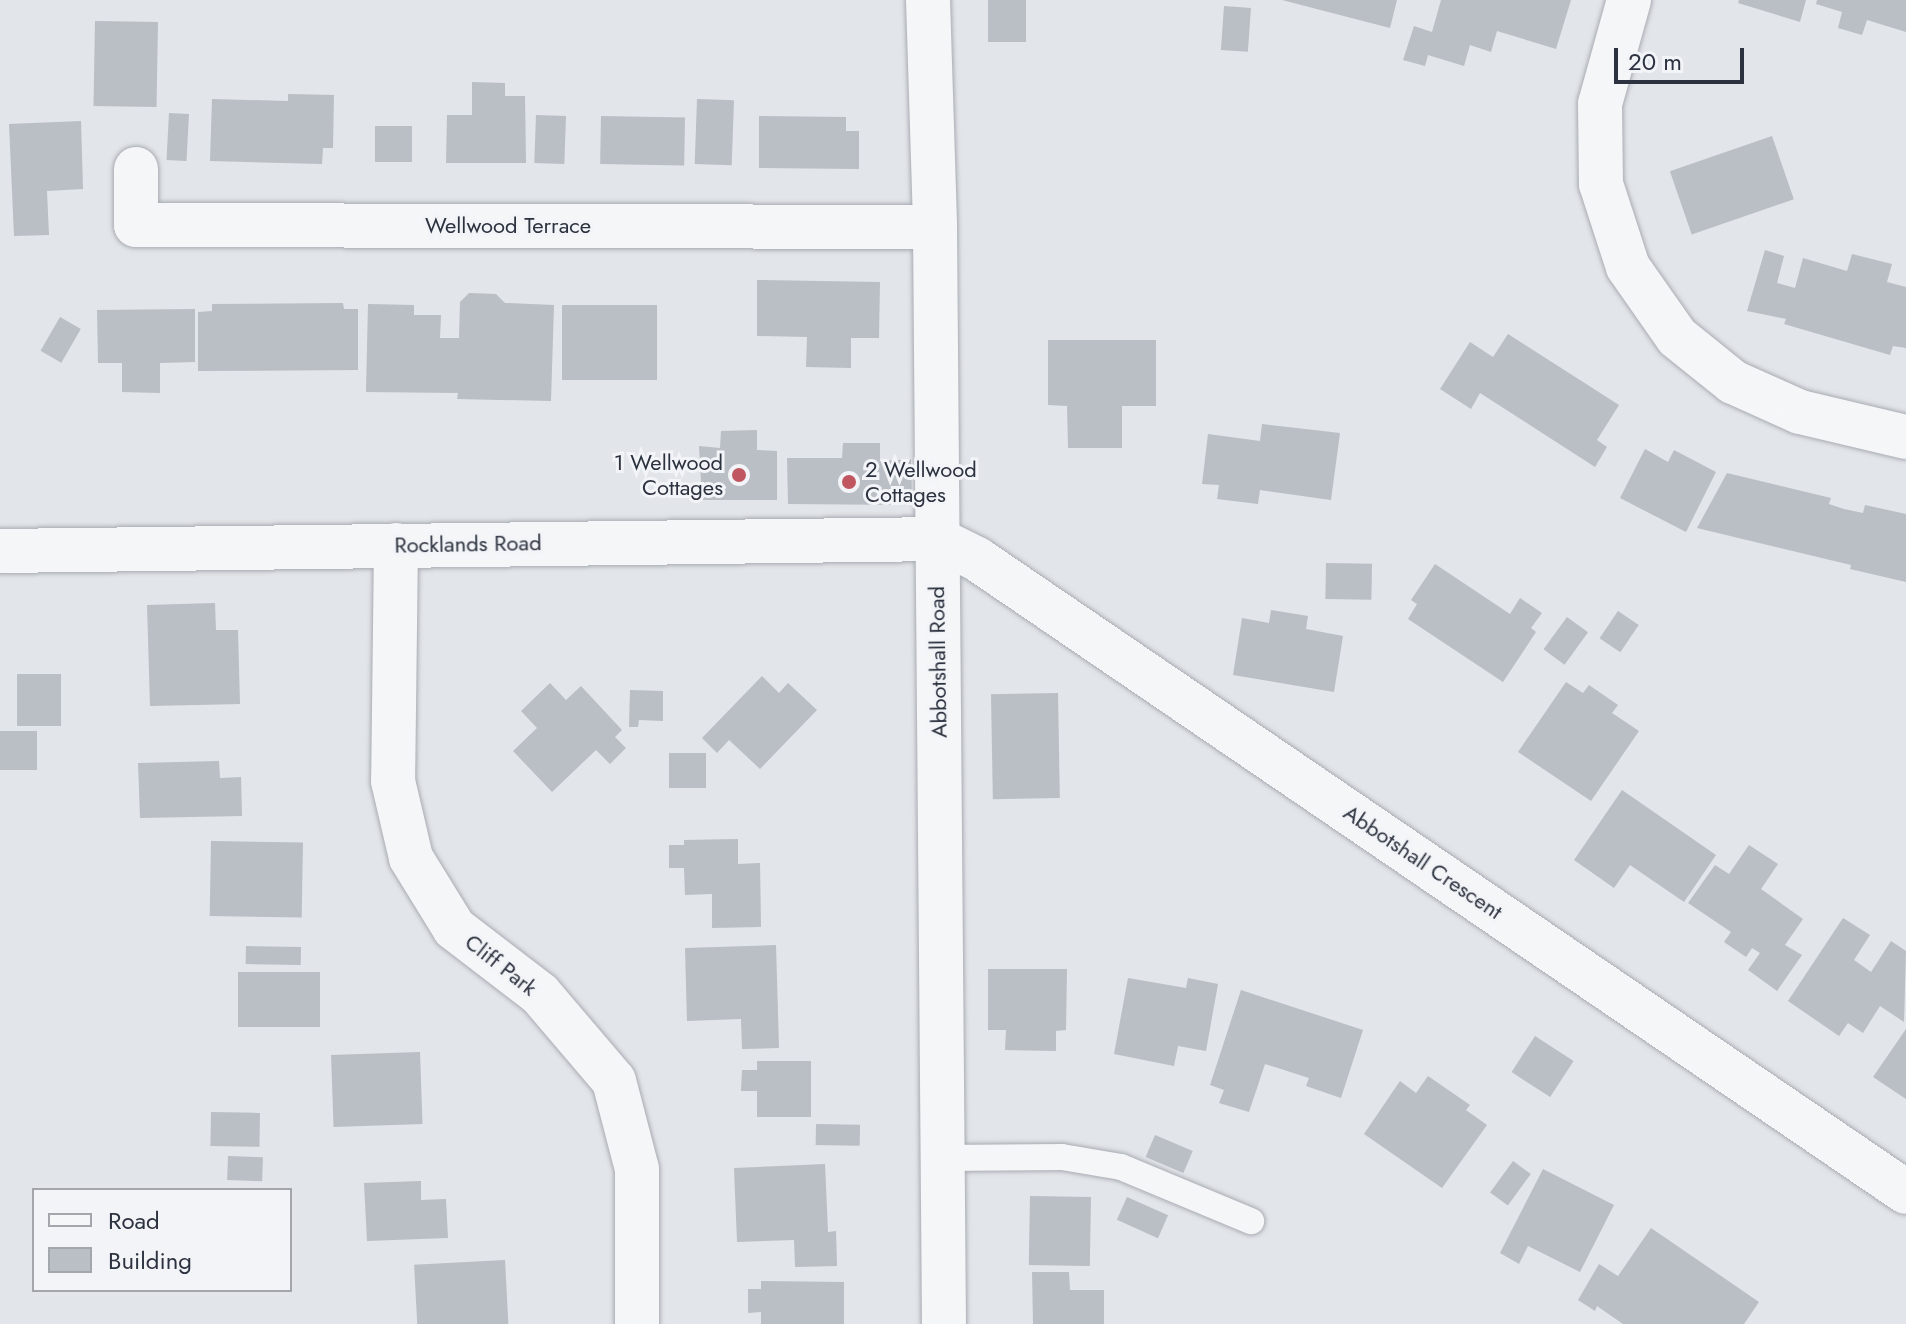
<!DOCTYPE html>
<html>
<head>
<meta charset="utf-8">
<style>
  body { margin:0 }
  #map { position:relative; width:1906px; height:1324px; overflow:hidden; background:#e2e5e9; font-family:Jost,sans-serif }
  div>[style] { position:absolute }
  .building>* { inset:0; background:#babec5; transform-origin:0 0 }
  .roads { filter:drop-shadow(0 0 2px #a8acb3) drop-shadow(0 0 2px #a8acb3) }
  .lane>* { height:26px; margin:-13px; padding:0 13px; transform-origin:13px; border-radius:13px; background:#f5f6f8 }
  .street>* { height:44px; margin:-22px; padding:0 22px; transform-origin:22px; border-radius:22px; background:#f5f6f8 }
  .dots>* { width:22px; height:22px; translate:-50% -50%; box-sizing:border-box; border:4px solid #f2f4f7; border-radius:50% }
  span { translate:-50% -50%; white-space:nowrap; text-align:center; line-height:1.15; -webkit-text-stroke:6px #f2f4f7; paint-order:stroke }
  .street-label { font-size:22px; color:#2c323f }
  .poi-label { font-size:22px; color:#2c323f }
  .right { translate:-100% -50%; text-align:right }
  .left { translate:0 -50%; text-align:left }
  .legend { position:absolute; left:32px; top:1188px; width:260px; height:104px; box-sizing:border-box; background:#f2f4f7; border:2px solid #a3a6ad; margin:0; padding:10px 14px; list-style:none; font-size:24px; color:#2c323f }
  .legend li { display:flex; align-items:center; gap:16px; height:40px }
  .legend b { width:40px; border:2px solid #a3a6ad }
  .scale { position:absolute; left:1614px; top:48px; width:130px; height:36px; box-sizing:border-box; border:4px solid #2c323f; border-top:0; padding-left:10px; font-size:24px; line-height:28px; white-space:nowrap; color:#2c323f; -webkit-text-stroke:6px #f2f4f7; paint-order:stroke }
</style>
</head>
<body>
<div id="map">
  <div class="building">
    <i style="left:988px;top:0;width:38px;height:42px"></i>
    <i style="clip-path:polygon(1282px 0,1397px 0,1390px 28px)"></i>
    <i style="clip-path:polygon(1441px 0,1571px 0,1556px 49px,1497px 31px,1491px 52px,1470px 45px,1464px 66px,1428px 55px,1425px 66px,1403px 60px,1414px 26px,1432px 32px)"></i>
    <i style="clip-path:polygon(1739px 0,1806px 0,1800px 22px,1738px 3px)"></i>
    <i style="clip-path:polygon(1817px 0,1906px 0,1906px 32px,1867px 20px,1862px 35px,1838px 28px,1842px 12px,1816px 4px)"></i>
    <i style="left:1224px;top:6px;width:27px;height:44px;rotate:4deg"></i>
    <i style="left:95px;top:21px;width:63px;height:85px;rotate:1deg"></i>
    <i style="clip-path:polygon(472px 82px,505px 83px,505px 96px,525px 96px,526px 163px,446px 163px,447px 115px,472px 115px)"></i>
    <i style="clip-path:polygon(288px 94px,334px 95px,333px 148px,323px 148px,322px 164px,210px 161px,212px 99px,288px 101px)"></i>
    <i style="left:697px;top:99px;width:37px;height:65px;rotate:2deg"></i>
    <i style="left:169px;top:113px;width:20px;height:47px;rotate:3deg"></i>
    <i style="left:536px;top:115px;width:30px;height:48px;rotate:2deg"></i>
    <i style="left:601px;top:116px;width:84px;height:48px;rotate:1deg"></i>
    <i style="clip-path:polygon(759px 116px,846px 117px,846px 131px,859px 131px,859px 169px,759px 168px)"></i>
    <i style="clip-path:polygon(81px 121px,83px 189px,47px 191px,49px 235px,14px 236px,9px 124px)"></i>
    <i style="left:375px;top:126px;width:37px;height:36px"></i>
    <i style="left:1772px;top:136px;width:67px;height:108px;rotate:71deg"></i>
    <i style="clip-path:polygon(1765px 250px,1784px 256px,1777px 283px,1795px 288px,1803px 258px,1847px 271px,1852px 254px,1892px 264px,1887px 282px,1906px 287px,1906px 348px,1893px 346px,1890px 355px,1784px 324px,1786px 319px,1747px 311px)"></i>
    <i style="clip-path:polygon(757px 280px,880px 282px,879px 338px,851px 338px,851px 368px,806px 367px,807px 337px,757px 336px)"></i>
    <i style="clip-path:polygon(469px 293px,496px 294px,505px 303px,554px 305px,551px 401px,457px 399px,458px 393px,366px 392px,368px 304px,414px 305px,414px 315px,441px 315px,440px 338px,459px 338px,460px 302px)"></i>
    <i style="clip-path:polygon(343px 303px,344px 309px,358px 309px,358px 370px,198px 371px,198px 312px,212px 311px,212px 304px)"></i>
    <i style="left:562px;top:305px;width:95px;height:75px"></i>
    <i style="clip-path:polygon(195px 309px,195px 362px,160px 363px,160px 393px,122px 392px,122px 363px,98px 363px,97px 310px)"></i>
    <i style="left:60px;top:317px;width:24px;height:39px;rotate:30deg"></i>
    <i style="clip-path:polygon(1508px 334px,1619px 405px,1597px 440px,1607px 447px,1595px 467px,1480px 393px,1471px 409px,1440px 389px,1470px 342px,1493px 357px)"></i>
    <i style="clip-path:polygon(1048px 340px,1156px 340px,1156px 406px,1122px 406px,1122px 448px,1068px 448px,1067px 406px,1048px 405px)"></i>
    <i style="clip-path:polygon(1262px 424px,1340px 433px,1331px 500px,1260px 490px,1258px 504px,1217px 499px,1219px 485px,1202px 484px,1208px 434px,1260px 441px)"></i>
    <i style="clip-path:polygon(757px 430px,757px 450px,777px 451px,777px 500px,702px 500px,699px 446px,720px 448px,721px 431px)"></i>
    <i style="clip-path:polygon(843px 443px,880px 443px,880px 461px,911px 459px,912px 505px,788px 504px,787px 458px,842px 458px)"></i>
    <i style="clip-path:polygon(1645px 449px,1668px 462px,1674px 450px,1716px 472px,1686px 532px,1620px 498px)"></i>
    <i style="clip-path:polygon(1727px 473px,1831px 498px,1829px 504px,1844px 509px,1863px 513px,1865px 505px,1906px 514px,1906px 582px,1850px 569px,1851px 565px,1697px 528px)"></i>
    <i style="left:1326px;top:563px;width:46px;height:36px;rotate:1deg"></i>
    <i style="clip-path:polygon(1435px 564px,1510px 614px,1520px 598px,1542px 613px,1531px 628px,1536px 632px,1503px 682px,1408px 619px,1417px 604px,1411px 600px)"></i>
    <i style="clip-path:polygon(215px 603px,216px 630px,238px 630px,240px 704px,150px 706px,147px 605px)"></i>
    <i style="clip-path:polygon(1271px 610px,1308px 616px,1306px 629px,1343px 636px,1334px 692px,1233px 675px,1242px 618px,1269px 623px)"></i>
    <i style="left:1618px;top:611px;width:25px;height:33px;rotate:34deg"></i>
    <i style="left:1567px;top:617px;width:26px;height:40px;rotate:36deg"></i>
    <i style="left:17px;top:674px;width:44px;height:52px"></i>
    <i style="clip-path:polygon(762px 676px,779px 693px,788px 683px,817px 710px,760px 769px,729px 740px,717px 753px,702px 738px)"></i>
    <i style="clip-path:polygon(1566px 682px,1583px 693px,1589px 685px,1618px 705px,1612px 713px,1639px 731px,1591px 801px,1518px 752px)"></i>
    <i style="clip-path:polygon(550px 683px,566px 700px,581px 686px,622px 730px,615px 737px,626px 748px,610px 764px,596px 750px,552px 792px,513px 751px,537px 728px,521px 711px)"></i>
    <i style="clip-path:polygon(630px 690px,663px 691px,663px 721px,639px 720px,638px 727px,629px 727px)"></i>
    <i style="left:1058px;top:693px;width:105px;height:67px;rotate:89deg"></i>
    <i style="left:0;top:731px;width:37px;height:39px"></i>
    <i style="left:669px;top:753px;width:37px;height:35px"></i>
    <i style="clip-path:polygon(219px 761px,220px 778px,241px 777px,242px 816px,140px 818px,138px 763px)"></i>
    <i style="clip-path:polygon(1622px 790px,1716px 855px,1684px 902px,1630px 865px,1614px 888px,1574px 860px)"></i>
    <i style="clip-path:polygon(738px 839px,738px 864px,760px 863px,761px 927px,712px 928px,712px 894px,685px 895px,684px 868px,669px 868px,669px 845px,684px 845px,684px 840px)"></i>
    <i style="left:211px;top:841px;width:92px;height:75px;rotate:1deg"></i>
    <i style="clip-path:polygon(1749px 845px,1778px 864px,1761px 889px,1803px 919px,1785px 945px,1802px 955px,1777px 991px,1748px 970px,1760px 953px,1752px 948px,1746px 957px,1724px 942px,1731px 932px,1688px 903px,1715px 865px,1729px 874px)"></i>
    <i style="clip-path:polygon(1843px 918px,1870px 935px,1854px 960px,1871px 972px,1891px 941px,1906px 951px,1904px 1022px,1880px 1006px,1863px 1033px,1848px 1023px,1839px 1036px,1788px 1001px)"></i>
    <i style="clip-path:polygon(776px 945px,779px 1048px,742px 1049px,741px 1019px,687px 1021px,685px 948px)"></i>
    <i style="left:246px;top:946px;width:55px;height:18px;rotate:1deg"></i>
    <i style="clip-path:polygon(988px 969px,1067px 969px,1066px 1030px,1056px 1031px,1056px 1051px,1005px 1050px,1006px 1030px,988px 1030px)"></i>
    <i style="left:320px;top:972px;width:55px;height:82px;rotate:90deg"></i>
    <i style="clip-path:polygon(1128px 978px,1186px 988px,1188px 978px,1218px 984px,1206px 1051px,1178px 1046px,1174px 1066px,1114px 1054px)"></i>
    <i style="clip-path:polygon(1241px 990px,1363px 1030px,1341px 1098px,1306px 1086px,1309px 1078px,1265px 1064px,1249px 1112px,1219px 1103px,1224px 1090px,1210px 1085px)"></i>
    <i style="clip-path:polygon(1906px 1029px,1906px 1099px,1873px 1077px)"></i>
    <i style="left:1535px;top:1036px;width:46px;height:43px;rotate:33deg"></i>
    <i style="left:420px;top:1052px;width:72px;height:89px;rotate:88deg"></i>
    <i style="clip-path:polygon(757px 1061px,811px 1061px,811px 1117px,757px 1117px,757px 1091px,741px 1091px,742px 1070px,757px 1070px)"></i>
    <i style="clip-path:polygon(1428px 1076px,1470px 1105px,1466px 1110px,1487px 1125px,1442px 1188px,1364px 1134px,1400px 1081px,1416px 1093px)"></i>
    <i style="left:211px;top:1112px;width:49px;height:34px;rotate:1deg"></i>
    <i style="left:816px;top:1124px;width:44px;height:21px;rotate:1deg"></i>
    <i style="left:1155px;top:1135px;width:41px;height:24px;rotate:23deg"></i>
    <i style="left:228px;top:1156px;width:35px;height:24px;rotate:2deg"></i>
    <i style="left:1513px;top:1161px;width:22px;height:39px;rotate:36deg"></i>
    <i style="clip-path:polygon(825px 1164px,828px 1232px,836px 1231px,837px 1266px,795px 1267px,794px 1240px,737px 1242px,734px 1168px)"></i>
    <i style="clip-path:polygon(1543px 1169px,1614px 1205px,1580px 1272px,1528px 1246px,1519px 1264px,1500px 1253px)"></i>
    <i style="clip-path:polygon(421px 1181px,421px 1200px,446px 1199px,448px 1238px,367px 1241px,364px 1183px)"></i>
    <i style="left:1030px;top:1196px;width:61px;height:69px;rotate:1deg"></i>
    <i style="left:1127px;top:1197px;width:45px;height:25px;rotate:24deg"></i>
    <i style="clip-path:polygon(1651px 1228px,1759px 1302px,1744px 1324px,1623px 1324px,1597px 1306px,1595px 1311px,1578px 1300px,1599px 1264px,1618px 1276px)"></i>
    <i style="left:505px;top:1260px;width:64px;height:91px;rotate:87deg"></i>
    <i style="clip-path:polygon(1032px 1272px,1069px 1272px,1070px 1290px,1104px 1290px,1104px 1324px,1033px 1324px)"></i>
    <i style="clip-path:polygon(761px 1281px,844px 1282px,844px 1324px,761px 1324px,761px 1312px,748px 1313px,748px 1289px,761px 1289px)"></i>
  </div>
  <div class="roads">
    <div class="lane">
      <i style="left:943px;top:1158px;width:119px;rotate:-0.5deg"></i>
      <i style="left:1062px;top:1157px;width:60px;rotate:9.6deg"></i>
      <i style="left:1121px;top:1167px;width:141px;rotate:22.6deg"></i>
    </div>
    <div class="street">
      <i style="left:928px;top:0;width:227px;rotate:88.2deg"></i>
      <i style="left:935px;top:227px;width:1097px;rotate:89.53deg"></i>
      <i style="left:1629px;top:0;width:108px;rotate:105.6deg"></i>
      <i style="left:1600px;top:104px;width:80px;rotate:89.3deg"></i>
      <i style="left:1601px;top:184px;width:87px;rotate:72deg"></i>
      <i style="left:1628px;top:267px;width:85px;rotate:55deg"></i>
      <i style="left:1677px;top:337px;width:72px;rotate:38.8deg"></i>
      <i style="left:1733px;top:382px;width:73px;rotate:24.1deg"></i>
      <i style="left:1800px;top:412px;width:109px;rotate:13.3deg"></i>
      <i style="left:136px;top:169px;width:56px;rotate:90deg"></i>
      <i style="left:136px;top:225px;width:799px;rotate:0.14deg"></i>
      <i style="left:396px;top:545px;width:236px;rotate:90.7deg"></i>
      <i style="left:393px;top:781px;width:79px;rotate:76.8deg"></i>
      <i style="left:411px;top:858px;width:82px;rotate:58.4deg"></i>
      <i style="left:454px;top:928px;width:108px;rotate:37.5deg"></i>
      <i style="left:540px;top:994px;width:114px;rotate:49.6deg"></i>
      <i style="left:614px;top:1081px;width:91px;rotate:75.4deg"></i>
      <i style="left:637px;top:1169px;width:155px;rotate:90deg"></i>
      <i style="left:0;top:551px;width:937px;rotate:-0.73deg"></i>
      <i style="left:937px;top:539px;width:45px;rotate:26.6deg"></i>
      <i style="left:977px;top:559px;width:1124px;rotate:34.27deg"></i>
    </div>
  </div>
  <div class="dots">
    <i style="left:739px;top:475px;background:#c05660"></i>
    <i style="left:849px;top:482px;background:#c05660"></i>
  </div>
  <div class="street-label">
    <span style="left:508px;top:226px">Wellwood Terrace</span>
    <span style="left:468px;top:544px;rotate:-1deg">Rocklands Road</span>
    <span style="left:938px;top:662px;rotate:-91deg">Abbotshall Road</span>
    <span style="left:1423px;top:862px;rotate:34deg">Abbotshall Crescent</span>
    <span style="left:501px;top:965px;rotate:38deg">Cliff Park</span>
  </div>
  <div class="poi-label">
    <span class="right" style="left:723px;top:475px">1 Wellwood<br>Cottages</span>
    <span class="left" style="left:865px;top:482px">2 Wellwood<br>Cottages</span>
  </div>
  <ul class="legend">
  <li><b style="height:10px;background:#f5f6f8"></b>Road</li>
  <li><b style="height:22px;background:#babec5"></b>Building</li>
  </ul>
  <div class="scale">20 m</div>
</div>
</body>
</html>
